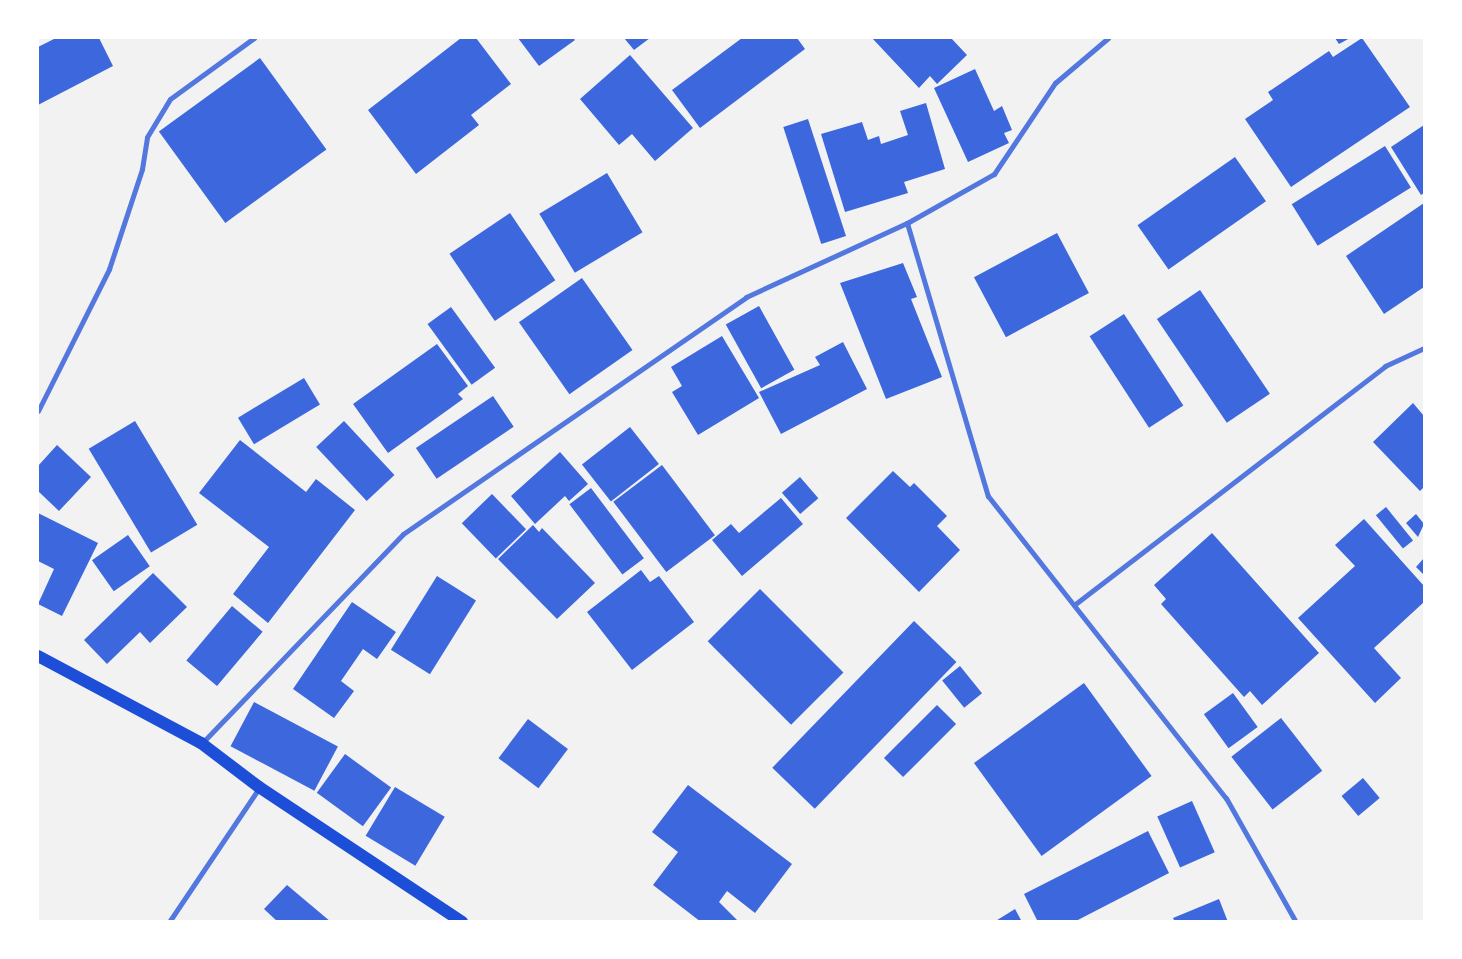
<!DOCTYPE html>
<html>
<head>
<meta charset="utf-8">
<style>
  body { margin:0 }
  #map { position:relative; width:1462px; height:959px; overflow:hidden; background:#f2f2f2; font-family:Commissioner,sans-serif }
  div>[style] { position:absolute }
  .building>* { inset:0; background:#3d67dc; transform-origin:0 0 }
  .minor>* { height:5px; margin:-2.5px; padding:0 2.5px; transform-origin:2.5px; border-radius:2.5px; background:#5277de }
  .primary>* { height:12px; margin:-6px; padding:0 6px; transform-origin:6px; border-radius:6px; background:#1d4ed8 }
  span { translate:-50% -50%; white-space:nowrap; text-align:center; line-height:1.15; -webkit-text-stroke:4px #fff; paint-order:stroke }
  .frame { position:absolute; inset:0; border:39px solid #fff; pointer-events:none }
</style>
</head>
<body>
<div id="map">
  <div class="building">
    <i style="clip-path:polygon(56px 38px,99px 38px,113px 66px,38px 105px,38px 47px)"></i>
    <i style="clip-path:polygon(461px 38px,476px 38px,511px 84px,471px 115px,479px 125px,416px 174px,368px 110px)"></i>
    <i style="clip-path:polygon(518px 38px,573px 38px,575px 40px,539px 66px)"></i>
    <i style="clip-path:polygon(624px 38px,650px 38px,634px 50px)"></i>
    <i style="clip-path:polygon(742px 38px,797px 38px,805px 49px,700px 128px,672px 90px)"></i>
    <i style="clip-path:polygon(872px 38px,951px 38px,967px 55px,937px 84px,930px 76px,919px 88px)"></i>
    <i style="clip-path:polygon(1335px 38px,1350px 38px,1339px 44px)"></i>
    <i style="clip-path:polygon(1362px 38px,1410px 107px,1291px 187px,1245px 119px,1273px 100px,1268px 92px,1329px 51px,1333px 57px)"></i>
    <i style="clip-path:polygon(630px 55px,693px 128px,655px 161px,632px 134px,619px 145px,580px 99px)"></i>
    <i style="left:260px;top:58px;width:113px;height:125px;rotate:54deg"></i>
    <i style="clip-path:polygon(975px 69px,994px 111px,1002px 106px,1012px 130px,1004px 133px,1009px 143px,968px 162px,934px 88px)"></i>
    <i style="clip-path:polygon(926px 103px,945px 169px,904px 182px,908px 193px,845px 212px,821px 134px,862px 122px,868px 140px,879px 136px,881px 144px,908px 135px,900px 111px)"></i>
    <i style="left:808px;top:119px;width:123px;height:26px;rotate:72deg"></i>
    <i style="clip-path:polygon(1424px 125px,1424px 193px,1421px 195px,1391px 147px)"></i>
    <i style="left:1385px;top:146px;width:49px;height:110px;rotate:58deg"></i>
    <i style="left:1235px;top:157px;width:54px;height:119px;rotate:55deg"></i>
    <i style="left:607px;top:173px;width:69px;height:79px;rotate:59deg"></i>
    <i style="clip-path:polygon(1424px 203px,1424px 287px,1384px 314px,1346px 256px)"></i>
    <i style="left:510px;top:213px;width:81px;height:73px;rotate:56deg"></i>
    <i style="left:1057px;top:233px;width:68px;height:94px;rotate:62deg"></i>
    <i style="clip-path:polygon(903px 263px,917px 297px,911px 299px,942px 377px,886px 399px,840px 283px)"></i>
    <i style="left:582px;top:278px;width:88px;height:77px;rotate:55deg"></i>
    <i style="left:1200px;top:290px;width:125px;height:52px;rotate:56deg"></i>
    <i style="left:759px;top:306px;width:73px;height:38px;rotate:61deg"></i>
    <i style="left:451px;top:307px;width:75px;height:29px;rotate:54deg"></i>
    <i style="left:1124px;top:314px;width:109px;height:41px;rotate:57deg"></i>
    <i style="clip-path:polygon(722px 336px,759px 398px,698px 435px,672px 392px,682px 386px,671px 367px)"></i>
    <i style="clip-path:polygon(843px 342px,867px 389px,781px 434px,759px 392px,820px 365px,815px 357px)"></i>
    <i style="clip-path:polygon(437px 344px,468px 386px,458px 394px,463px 399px,388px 453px,353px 404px)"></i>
    <i style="left:304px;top:378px;width:31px;height:77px;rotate:59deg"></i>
    <i style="left:493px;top:396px;width:37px;height:93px;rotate:56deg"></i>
    <i style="clip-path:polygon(1413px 403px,1424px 416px,1424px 487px,1420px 491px,1373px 442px)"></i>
    <i style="left:135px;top:421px;width:121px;height:54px;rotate:59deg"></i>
    <i style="left:344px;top:421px;width:74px;height:38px;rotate:47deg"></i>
    <i style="left:630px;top:427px;width:47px;height:61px;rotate:52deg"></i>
    <i style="clip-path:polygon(240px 440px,306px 492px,316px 479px,355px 510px,268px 623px,233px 594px,269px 547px,199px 493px)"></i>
    <i style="clip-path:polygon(57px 445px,91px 477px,59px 511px,38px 491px,38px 466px)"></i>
    <i style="clip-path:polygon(560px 452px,588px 484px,569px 501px,565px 496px,535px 524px,511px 496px)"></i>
    <i style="left:662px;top:465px;width:88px;height:61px;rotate:53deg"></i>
    <i style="clip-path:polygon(893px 471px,910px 487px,914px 483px,947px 516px,937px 526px,960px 550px,919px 592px,846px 518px)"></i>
    <i style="left:800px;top:477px;width:28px;height:24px;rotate:49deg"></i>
    <i style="left:591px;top:488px;width:88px;height:27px;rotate:53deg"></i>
    <i style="left:492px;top:494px;width:49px;height:42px;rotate:46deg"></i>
    <i style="clip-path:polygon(781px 498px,803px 524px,742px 576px,712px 540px,731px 524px,739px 533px)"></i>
    <i style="left:1386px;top:507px;width:43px;height:13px;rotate:51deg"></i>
    <i style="clip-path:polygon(38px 513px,98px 543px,62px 616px,38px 604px,54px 569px,38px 561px)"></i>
    <i style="clip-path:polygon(1416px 514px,1424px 524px,1418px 537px,1406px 523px)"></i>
    <i style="clip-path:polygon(1364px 519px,1424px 586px,1424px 602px,1374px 648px,1401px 678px,1375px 703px,1298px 618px,1355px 566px,1335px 545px)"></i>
    <i style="clip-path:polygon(533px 525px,539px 532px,542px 528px,595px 583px,557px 619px,498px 559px)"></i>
    <i style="clip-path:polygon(1212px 533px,1319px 653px,1262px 705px,1250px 691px,1244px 697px,1161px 604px,1166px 599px,1154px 585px)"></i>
    <i style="left:128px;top:535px;width:38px;height:44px;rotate:55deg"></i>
    <i style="clip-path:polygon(1424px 558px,1424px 575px,1416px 567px)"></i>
    <i style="clip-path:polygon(641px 570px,650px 582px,659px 576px,694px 622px,632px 670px,587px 612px)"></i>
    <i style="clip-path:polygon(153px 573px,187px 607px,150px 643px,140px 632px,107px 664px,84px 640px)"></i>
    <i style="left:437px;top:576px;width:46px;height:87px;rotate:32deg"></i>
    <i style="left:760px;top:589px;width:118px;height:74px;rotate:45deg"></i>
    <i style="clip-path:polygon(352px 602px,396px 632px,377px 659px,363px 649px,341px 681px,354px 691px,334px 718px,293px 689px)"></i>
    <i style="left:232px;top:606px;width:40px;height:71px;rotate:40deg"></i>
    <i style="left:914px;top:621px;width:59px;height:204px;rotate:44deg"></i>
    <i style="left:960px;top:666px;width:35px;height:23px;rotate:51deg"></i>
    <i style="left:1084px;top:683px;width:115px;height:136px;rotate:54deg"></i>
    <i style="left:1233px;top:693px;width:42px;height:36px;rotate:54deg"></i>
    <i style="left:254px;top:702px;width:95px;height:50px;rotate:28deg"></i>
    <i style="left:937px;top:705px;width:27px;height:75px;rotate:45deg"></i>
    <i style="left:1281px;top:718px;width:67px;height:63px;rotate:52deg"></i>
    <i style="left:528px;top:719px;width:50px;height:49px;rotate:37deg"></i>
    <i style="left:345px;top:754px;width:57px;height:48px;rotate:36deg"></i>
    <i style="left:1363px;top:778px;width:26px;height:28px;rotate:50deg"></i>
    <i style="clip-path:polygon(688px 785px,792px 864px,755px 913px,727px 891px,719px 902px,739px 922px,701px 922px,653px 885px,678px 852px,652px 832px)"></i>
    <i style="left:395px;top:787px;width:58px;height:57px;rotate:31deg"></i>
    <i style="left:1192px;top:801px;width:56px;height:38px;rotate:66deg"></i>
    <i style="clip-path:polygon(1148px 831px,1169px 873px,1074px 922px,1038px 922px,1024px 894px)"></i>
    <i style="clip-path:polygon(287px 885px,331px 922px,278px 922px,264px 909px)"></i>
    <i style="clip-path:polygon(1219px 899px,1228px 922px,1175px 922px,1173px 918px)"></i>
    <i style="clip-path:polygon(1015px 909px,1022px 922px,994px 922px)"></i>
  </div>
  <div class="minor">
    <i style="left:907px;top:223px;width:285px;rotate:73.5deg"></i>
    <i style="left:988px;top:496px;width:385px;rotate:51.8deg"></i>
    <i style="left:1226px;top:798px;width:142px;rotate:60.6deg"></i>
    <i style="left:38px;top:411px;width:159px;rotate:-63.4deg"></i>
    <i style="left:109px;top:269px;width:105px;rotate:-71.7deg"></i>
    <i style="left:142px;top:169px;width:32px;rotate:-81deg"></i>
    <i style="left:147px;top:137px;width:44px;rotate:-58.8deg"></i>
    <i style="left:170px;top:99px;width:104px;rotate:-36deg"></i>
    <i style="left:1074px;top:605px;width:392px;rotate:-37.5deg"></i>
    <i style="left:1385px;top:366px;width:43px;rotate:-24.8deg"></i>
    <i style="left:202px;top:743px;width:290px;rotate:-46.1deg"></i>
    <i style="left:403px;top:534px;width:417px;rotate:-34.6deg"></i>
    <i style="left:746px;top:297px;width:177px;rotate:-24.7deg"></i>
    <i style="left:907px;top:223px;width:100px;rotate:-29.4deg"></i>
    <i style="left:994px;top:174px;width:110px;rotate:-56.2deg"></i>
    <i style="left:1055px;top:83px;width:70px;rotate:-40.3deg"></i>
    <i style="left:169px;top:922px;width:161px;rotate:-56.1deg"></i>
  </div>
  <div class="primary">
    <i style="left:38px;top:656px;width:185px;rotate:28.1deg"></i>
    <i style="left:201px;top:743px;width:73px;rotate:37.2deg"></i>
    <i style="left:259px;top:787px;width:244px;rotate:33.6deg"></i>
  </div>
  <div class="frame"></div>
</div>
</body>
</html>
